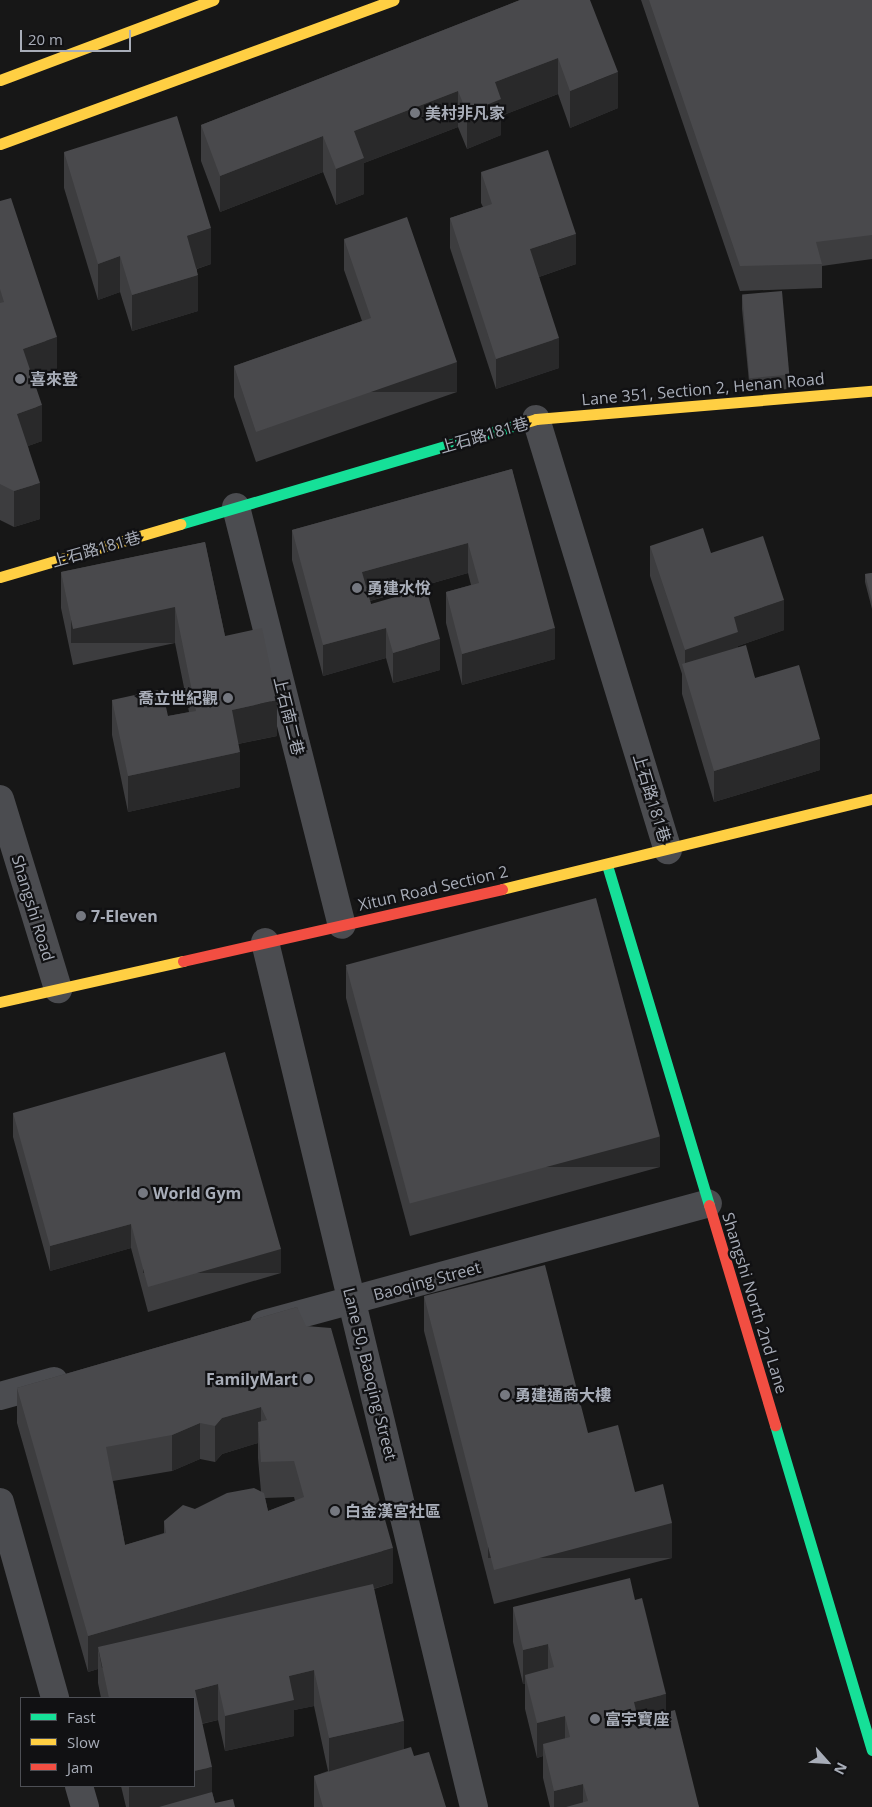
<!DOCTYPE html>
<html>
<head>
<meta charset="utf-8">
<style>
  body { margin:0 }
  #map { position:relative; width:872px; height:1807px; overflow:hidden; background:#171717; font-family:"Open Sans","Noto Sans TC",sans-serif }
  div>[style] { position:absolute }
  .street>* { height:28px; margin:-14px; padding:0 14px; transform-origin:14px; border-radius:14px; background:#4b4c50 }
  .fast>* { height:11px; margin:-5.5px; padding:0 5.5px; transform-origin:5.5px; border-radius:5.5px; background:#16e098 }
  .slow>* { height:11px; margin:-5.5px; padding:0 5.5px; transform-origin:5.5px; border-radius:5.5px; background:#ffcf43 }
  .jam>* { height:11px; margin:-5.5px; padding:0 5.5px; transform-origin:5.5px; border-radius:5.5px; background:#f24e42 }
  .wall>* { inset:0; background:#3d3d3f }
  .shaded-wall>* { inset:0; background:#29292a; transform-origin:0 0 }
  .building>* { inset:0; background:#49494c; transform-origin:0 0 }
  .dots>* { width:14px; height:14px; translate:-50% -50%; box-sizing:border-box; border:2px solid #111113; border-radius:50% }
  span { translate:-50% -50%; white-space:nowrap; text-align:center; line-height:1.15; -webkit-text-stroke:4.5px #111113; paint-order:stroke }
  .poi-label { font-size:16px; color:#a8adb8; font-weight:700 }
  .left { translate:0 -50%; text-align:left }
  .right { translate:-100% -50%; text-align:right }
  .street-label { font-size:16px; color:#a8adb8 }
  .legend { position:absolute; left:20px; top:1697px; width:175px; height:90px; box-sizing:border-box; background:#111113; border:1px solid #4d4f55; margin:0; padding:6px 9px; list-style:none; font-size:15px; color:#a8adb8 }
  .legend li { display:flex; align-items:center; gap:10px; height:25px }
  .legend b { width:25px; border:1px solid #4d4f55 }
  .north { position:absolute; left:802px; top:1737px; width:50px; height:50px; -webkit-text-stroke:4px #111113; paint-order:stroke; rotate:116deg; font-size:14px; font-weight:700; line-height:20px; text-align:center; color:#a8adb8 }
  .north::after { content:''; display:block; margin:auto; width:18px; height:22px; background:#a8adb8; clip-path:polygon(50% 0,100% 100%,50% 72%,0 100%) }
  .scale { position:absolute; left:20px; top:30px; width:111px; height:22px; box-sizing:border-box; border:2px solid #a8adb8; border-top:0; padding-left:6px; font-size:15px; line-height:18px; white-space:nowrap; color:#a8adb8; -webkit-text-stroke:4px #111113; paint-order:stroke }
</style>
</head>
<body>
<div id="map">
  <div class="street">
    <i style="left:536px;top:419px;width:451px;rotate:73deg"></i>
    <i style="left:236px;top:507px;width:431px;rotate:75.8deg"></i>
    <i style="left:0;top:799px;width:199px;rotate:73deg"></i>
    <i style="left:265px;top:942px;width:890px;rotate:76.42deg"></i>
    <i style="left:264px;top:1324px;width:460px;rotate:-15.2deg"></i>
    <i style="left:0;top:1396px;width:56px;rotate:-15.5deg"></i>
    <i style="left:0;top:1502px;width:204px;rotate:74.3deg"></i>
    <i style="left:79px;top:1786px;width:22px;rotate:74deg"></i>
  </div>
  <div class="fast">
    <i style="left:180px;top:524px;width:358px;rotate:-16.4deg"></i>
    <i style="left:607px;top:865px;width:355px;rotate:73.3deg"></i>
    <i style="left:775px;top:1425px;width:339px;rotate:73.4deg"></i>
  </div>
  <div class="slow">
    <i style="left:0;top:80px;width:228px;rotate:-20.6deg"></i>
    <i style="left:0;top:144px;width:419px;rotate:-20.1deg"></i>
    <i style="left:523px;top:423px;width:14px;rotate:-17deg"></i>
    <i style="left:536px;top:419px;width:337px;rotate:-4.8deg"></i>
    <i style="left:0;top:577px;width:188px;rotate:-16.4deg"></i>
    <i style="left:502px;top:889px;width:381px;rotate:-13.7deg"></i>
    <i style="left:0;top:1002px;width:188px;rotate:-12.6deg"></i>
  </div>
  <div class="jam">
    <i style="left:183px;top:961px;width:327px;rotate:-12.7deg"></i>
    <i style="left:709px;top:1205px;width:230px;rotate:73.3deg"></i>
  </div>
  <div class="wall">
    <i style="clip-path:polygon(520px 0,618px 108px,570px 128px,558px 94px,501px 116px,501px 135px,467px 149px,458px 127px,364px 163px,364px 194px,336px 205px,323px 172px,220px 212px,201px 161px,201px 125px)"></i>
    <i style="clip-path:polygon(641px 0,872px 0,872px 259px,822px 266px,822px 288px,740px 291px)"></i>
    <i style="clip-path:polygon(64px 152px,211px 264px,197px 269px,198px 311px,132px 331px,120px 292px,98px 300px,64px 188px)"></i>
    <i style="clip-path:polygon(481px 172px,576px 264px,539px 277px,559px 368px,496px 389px,450px 248px,450px 218px,483px 207px,481px 203px)"></i>
    <i style="clip-path:polygon(0 201px,57px 373px,34px 381px,42px 441px,28px 446px,40px 519px,14px 527px,0 520px)"></i>
    <i style="clip-path:polygon(344px 239px,457px 392px,256px 462px,234px 397px,234px 366px,362px 321px,344px 270px)"></i>
    <i style="clip-path:polygon(742px 295px,789px 375px,789px 389px,750px 392px,742px 309px)"></i>
    <i style="clip-path:polygon(512px 469px,555px 659px,462px 685px,446px 623px,446px 592px,471px 585px,468px 573px,370px 601px,371px 604px,440px 670px,393px 683px,386px 658px,323px 676px,292px 560px,292px 530px)"></i>
    <i style="clip-path:polygon(205px 542px,225px 636px,277px 736px,238px 744px,240px 787px,128px 812px,112px 735px,112px 700px,168px 716px,189px 712px,175px 643px,73px 665px,61px 608px,61px 572px)"></i>
    <i style="clip-path:polygon(650px 546px,711px 553px,784px 630px,738px 646px,738px 647px,755px 678px,820px 770px,714px 802px,682px 694px,682px 674px,650px 576px)"></i>
    <i style="clip-path:polygon(872px 573px,872px 609px,865px 582px,865px 574px)"></i>
    <i style="clip-path:polygon(346px 967px,660px 1167px,410px 1236px,346px 998px)"></i>
    <i style="clip-path:polygon(13px 1113px,281px 1273px,148px 1312px,131px 1248px,50px 1271px,13px 1137px)"></i>
    <i style="clip-path:polygon(424px 1296px,588px 1433px,672px 1558px,494px 1604px,424px 1331px)"></i>
    <i style="clip-path:polygon(evenodd,297px 1307px,393px 1583px,374px 1589px,404px 1749px,414px 1756px,446px 1807px,314px 1807px,314px 1776px,328px 1771px,314px 1706px,294px 1710px,294px 1736px,225px 1751px,218px 1720px,202px 1724px,212px 1792px,215px 1803px,235px 1807px,126px 1807px,121px 1786px,194px 1786px,194px 1698px,101px 1698px,98px 1683px,98px 1669px,88px 1672px,17px 1423px,17px 1388px,297px 1307px,258px 1443px,258px 1458px,261px 1492px,195px 1509px,164px 1521px,164px 1533px,125px 1545px,113px 1481px,172px 1471px,200px 1459px,215px 1462px,222px 1454px,258px 1443px,297px 1307px,294px 1497px,295px 1501px,268px 1511px,265px 1498px,294px 1497px)"></i>
    <i style="clip-path:polygon(635px 1600px,666px 1712px,699px 1807px,550px 1807px,543px 1778px,543px 1756px,537px 1758px,525px 1709px,525px 1684px,523px 1684px,513px 1642px,513px 1607px)"></i>
  </div>
  <div class="shaded-wall">
    <i style="clip-path:polygon(558px 58px,558px 94px,501px 116px,501px 135px,467px 149px,467px 113px,495px 82px)"></i>
    <i style="clip-path:polygon(618px 72px,618px 108px,570px 128px,570px 91px)"></i>
    <i style="clip-path:polygon(458px 91px,458px 127px,364px 163px,364px 194px,336px 205px,336px 169px,354px 131px)"></i>
    <i style="clip-path:polygon(323px 136px,323px 172px,220px 212px,220px 176px)"></i>
    <i style="clip-path:polygon(211px 228px,211px 264px,187px 272px,187px 236px)"></i>
    <i style="clip-path:polygon(576px 234px,576px 264px,530px 280px,530px 249px)"></i>
    <i style="clip-path:polygon(120px 256px,120px 292px,98px 300px,98px 264px)"></i>
    <i style="clip-path:polygon(198px 275px,198px 311px,132px 331px,132px 295px)"></i>
    <i style="clip-path:polygon(57px 337px,57px 373px,23px 385px,23px 349px)"></i>
    <i style="clip-path:polygon(559px 338px,559px 368px,496px 389px,496px 359px)"></i>
    <i style="left:457px;top:362px;width:30px;height:213px;rotate:90deg"></i>
    <i style="clip-path:polygon(42px 405px,42px 441px,17px 450px,17px 414px)"></i>
    <i style="clip-path:polygon(40px 483px,40px 519px,14px 527px,14px 491px)"></i>
    <i style="clip-path:polygon(468px 543px,468px 573px,362px 603px,362px 572px)"></i>
    <i style="clip-path:polygon(784px 600px,784px 630px,738px 646px,738px 663px,685px 672px,685px 650px,734px 617px)"></i>
    <i style="left:175px;top:607px;width:36px;height:104px;rotate:90deg"></i>
    <i style="clip-path:polygon(386px 628px,386px 658px,323px 676px,323px 645px)"></i>
    <i style="clip-path:polygon(555px 628px,555px 659px,462px 685px,462px 654px)"></i>
    <i style="clip-path:polygon(440px 639px,440px 670px,393px 683px,393px 653px)"></i>
    <i style="clip-path:polygon(277px 700px,277px 736px,232px 745px,232px 710px)"></i>
    <i style="clip-path:polygon(820px 739px,820px 770px,714px 802px,714px 771px)"></i>
    <i style="clip-path:polygon(240px 752px,240px 787px,128px 812px,128px 776px)"></i>
    <i style="left:660px;top:1137px;width:30px;height:259px;rotate:90deg"></i>
    <i style="clip-path:polygon(131px 1224px,131px 1248px,50px 1271px,50px 1246px)"></i>
    <i style="left:281px;top:1249px;width:24px;height:138px;rotate:90deg"></i>
    <i style="clip-path:polygon(261px 1407px,261px 1442px,258px 1422px,258px 1443px,222px 1454px,215px 1462px,215px 1426px,222px 1418px)"></i>
    <i style="clip-path:polygon(200px 1423px,200px 1459px,172px 1471px,172px 1435px)"></i>
    <i style="left:672px;top:1523px;width:35px;height:184px;rotate:90deg"></i>
    <i style="clip-path:polygon(393px 1548px,393px 1583px,102px 1668px,98px 1647px,98px 1669px,88px 1672px,88px 1636px)"></i>
    <i style="clip-path:polygon(548px 1644px,548px 1678px,525px 1675px,525px 1684px,523px 1684px,523px 1650px)"></i>
    <i style="clip-path:polygon(314px 1670px,314px 1706px,294px 1710px,294px 1736px,225px 1751px,225px 1716px,289px 1676px)"></i>
    <i style="clip-path:polygon(218px 1684px,218px 1720px,195px 1725px,195px 1690px)"></i>
    <i style="clip-path:polygon(666px 1694px,666px 1728px,634px 1736px,634px 1702px)"></i>
    <i style="clip-path:polygon(565px 1716px,565px 1751px,543px 1744px,543px 1756px,537px 1758px,537px 1723px)"></i>
    <i style="clip-path:polygon(404px 1721px,404px 1757px,329px 1774px,329px 1738px)"></i>
    <i style="clip-path:polygon(212px 1767px,212px 1803px,193px 1807px,129px 1807px,129px 1786px,194px 1786px,194px 1771px)"></i>
    <i style="clip-path:polygon(583px 1784px,583px 1807px,554px 1807px,554px 1791px)"></i>
  </div>
  <div class="building">
    <i style="clip-path:polygon(520px 0,590px 0,618px 72px,570px 91px,558px 58px,495px 82px,501px 99px,467px 113px,458px 91px,354px 131px,364px 158px,336px 169px,323px 136px,220px 176px,201px 125px)"></i>
    <i style="clip-path:polygon(649px 0,872px 0,872px 235px,816px 242px,822px 264px,740px 266px)"></i>
    <i style="clip-path:polygon(177px 116px,211px 228px,187px 236px,198px 275px,132px 295px,120px 256px,98px 264px,64px 152px)"></i>
    <i style="clip-path:polygon(548px 150px,576px 234px,530px 249px,559px 338px,496px 359px,450px 218px,492px 204px,481px 172px)"></i>
    <i style="clip-path:polygon(11px 198px,57px 337px,23px 349px,42px 405px,17px 414px,40px 483px,14px 491px,0 484px,0 303px,4px 302px,0 289px,0 201px)"></i>
    <i style="clip-path:polygon(407px 217px,457px 362px,256px 432px,234px 366px,371px 318px,344px 239px)"></i>
    <i style="left:782px;top:291px;width:84px;height:40px;rotate:85deg"></i>
    <i style="clip-path:polygon(512px 469px,555px 628px,462px 654px,446px 592px,479px 583px,468px 543px,362px 572px,371px 604px,426px 588px,440px 639px,393px 653px,386px 628px,323px 645px,292px 530px)"></i>
    <i style="clip-path:polygon(703px 528px,711px 553px,763px 536px,784px 600px,734px 617px,738px 632px,685px 650px,650px 546px)"></i>
    <i style="clip-path:polygon(205px 542px,225px 636px,262px 628px,277px 700px,232px 710px,240px 752px,128px 776px,112px 700px,162px 689px,168px 716px,196px 711px,175px 607px,73px 629px,61px 572px)"></i>
    <i style="clip-path:polygon(872px 573px,872px 602px,865px 574px)"></i>
    <i style="clip-path:polygon(746px 645px,755px 678px,799px 665px,820px 739px,714px 771px,682px 664px)"></i>
    <i style="left:596px;top:898px;width:247px;height:259px;rotate:75deg"></i>
    <i style="clip-path:polygon(225px 1052px,281px 1249px,148px 1287px,131px 1224px,50px 1246px,13px 1113px)"></i>
    <i style="clip-path:polygon(545px 1265px,588px 1433px,618px 1425px,635px 1492px,663px 1484px,672px 1523px,494px 1570px,424px 1296px)"></i>
    <i style="clip-path:polygon(evenodd,297px 1307px,306px 1326px,331px 1328px,393px 1548px,88px 1636px,17px 1388px,297px 1307px,261px 1407px,267px 1420px,258px 1422px,261px 1462px,294px 1461px,304px 1497px,268px 1511px,264px 1493px,254px 1488px,227px 1493px,195px 1509px,183px 1505px,164px 1521px,166px 1533px,125px 1545px,106px 1447px,172px 1435px,200px 1423px,215px 1426px,222px 1418px,261px 1407px)"></i>
    <i style="clip-path:polygon(630px 1578px,635px 1600px,642px 1598px,666px 1694px,634px 1702px,638px 1719px,675px 1710px,699px 1807px,566px 1807px,588px 1801px,583px 1784px,554px 1791px,543px 1744px,570px 1737px,565px 1716px,537px 1723px,525px 1675px,554px 1667px,548px 1644px,523px 1650px,513px 1607px)"></i>
    <i style="clip-path:polygon(373px 1584px,404px 1721px,329px 1738px,314px 1670px,289px 1676px,294px 1700px,225px 1716px,218px 1684px,195px 1690px,212px 1767px,194px 1771px,194px 1698px,109px 1698px,98px 1647px)"></i>
    <i style="clip-path:polygon(411px 1747px,414px 1756px,429px 1752px,446px 1807px,323px 1807px,314px 1776px)"></i>
    <i style="clip-path:polygon(212px 1792px,215px 1803px,233px 1799px,235px 1807px,159px 1807px)"></i>
  </div>
  <div class="dots">
    <i style="left:415px;top:113px;background:#757880"></i>
    <i style="left:20px;top:379px;background:#757880"></i>
    <i style="left:357px;top:588px;background:#757880"></i>
    <i style="left:228px;top:698px;background:#757880"></i>
    <i style="left:81px;top:916px;background:#757880"></i>
    <i style="left:143px;top:1193px;background:#757880"></i>
    <i style="left:308px;top:1379px;background:#757880"></i>
    <i style="left:505px;top:1395px;background:#757880"></i>
    <i style="left:335px;top:1511px;background:#757880"></i>
    <i style="left:595px;top:1719px;background:#757880"></i>
  </div>
  <div class="poi-label">
    <span class="left" style="left:425px;top:113px">美村非凡家</span>
    <span class="left" style="left:30px;top:379px">喜來登</span>
    <span class="left" style="left:367px;top:588px">勇建水悅</span>
    <span class="right" style="left:218px;top:698px">喬立世紀觀</span>
    <span class="left" style="left:91px;top:916px">7-Eleven</span>
    <span class="left" style="left:153px;top:1193px">World Gym</span>
    <span class="right" style="left:298px;top:1379px">FamilyMart</span>
    <span class="left" style="left:515px;top:1395px">勇建通商大樓</span>
    <span class="left" style="left:345px;top:1511px">白金漢宮社區</span>
    <span class="left" style="left:605px;top:1719px">富宇寶座</span>
  </div>
  <div class="street-label">
    <span style="left:703px;top:389px;rotate:-5deg">Lane 351, Section 2, Henan Road</span>
    <span style="left:484px;top:435px;rotate:-16deg">上石路181巷</span>
    <span style="left:96px;top:549px;rotate:-16deg">上石路181巷</span>
    <span style="left:289px;top:716px;rotate:76deg">上石南二巷</span>
    <span style="left:652px;top:798px;rotate:73deg">上石路181巷</span>
    <span style="left:433px;top:888px;rotate:-13deg">Xitun Road Section 2</span>
    <span style="left:33px;top:908px;rotate:73deg">Shangshi Road</span>
    <span style="left:427px;top:1281px;rotate:-15deg">Baoqing Street</span>
    <span style="left:755px;top:1303px;rotate:73deg">Shangshi North 2nd Lane</span>
    <span style="left:370px;top:1374px;rotate:76deg">Lane 50, Baoqing Street</span>
  </div>
  <ul class="legend">
  <li><b style="height:6px;background:#16e098"></b>Fast</li>
  <li><b style="height:6px;background:#ffcf43"></b>Slow</li>
  <li><b style="height:6px;background:#f24e42"></b>Jam</li>
  </ul>
  <div class="north">N</div>
  <div class="scale">20 m</div>
</div>
</body>
</html>
